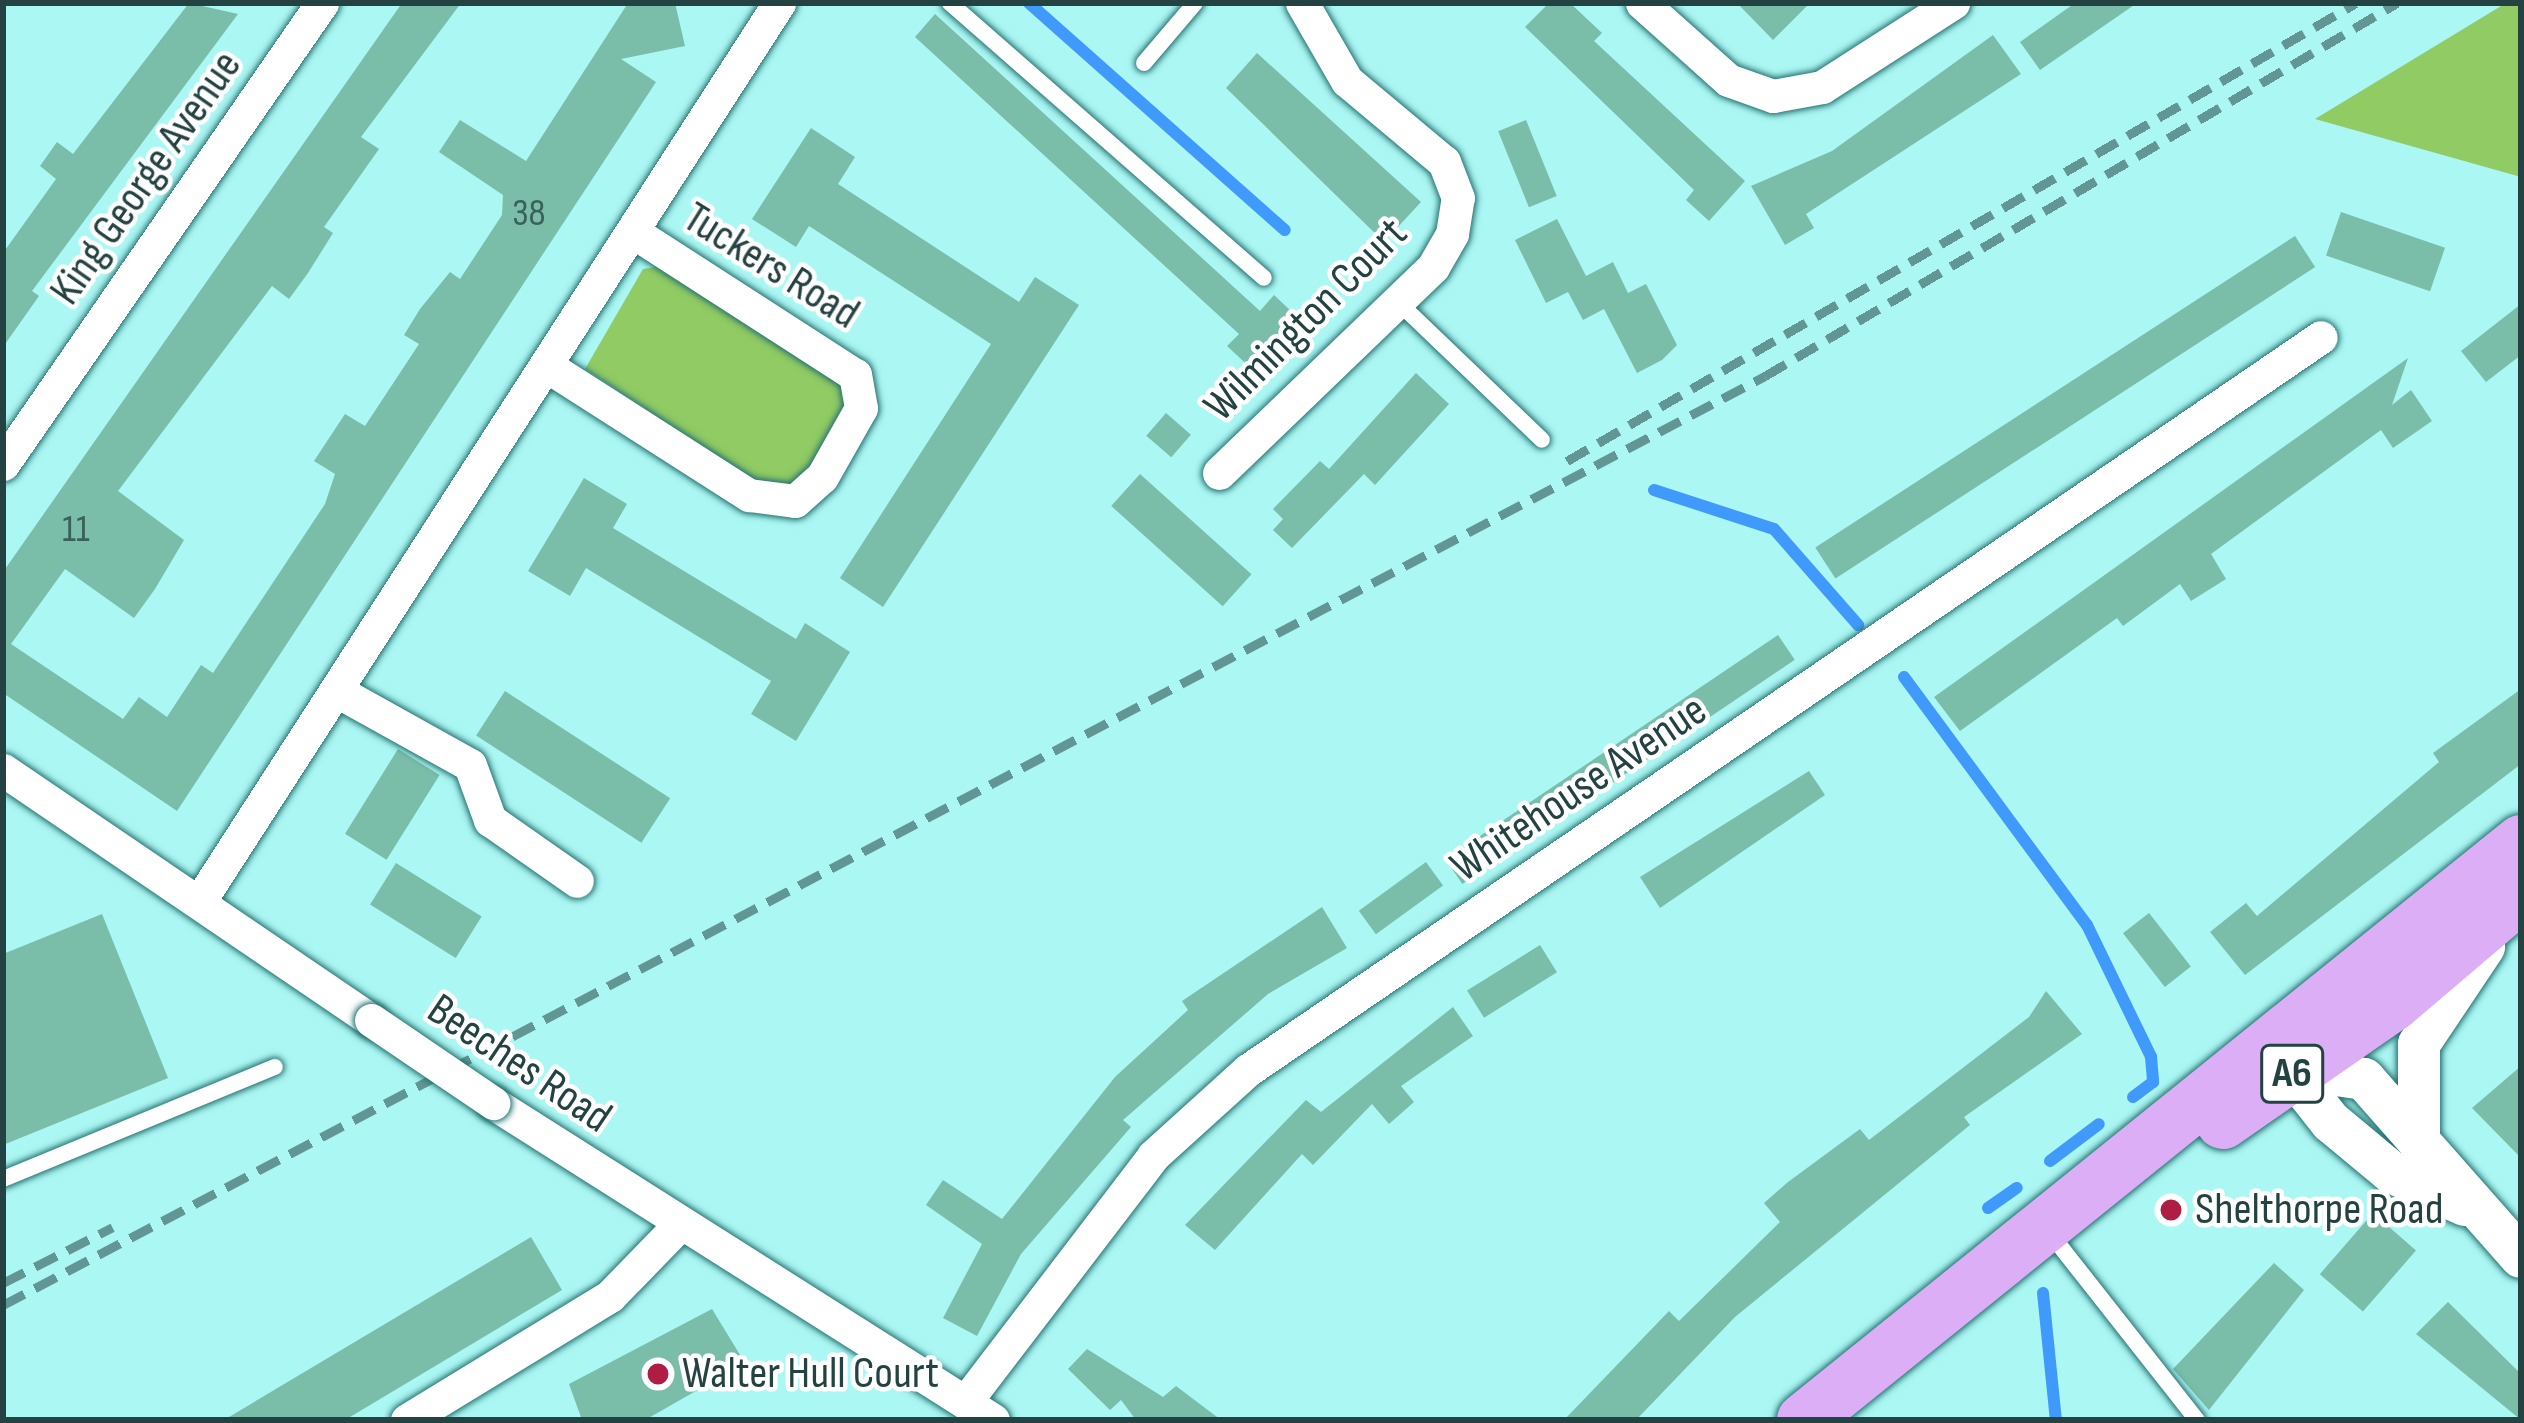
<!DOCTYPE html>
<html>
<head>
<meta charset="utf-8">
<style>
  body { margin:0 }
  #map { position:relative; width:2524px; height:1423px; overflow:hidden; background:#abf7f4; font-family:"Sofia Sans Condensed",sans-serif }
  div>[style] { position:absolute }
  .green>* { inset:0; background:#91cb63 }
  .stream>* { height:12px; margin:-6px; padding:0 6px; transform-origin:6px; border-radius:6px; background:#3f9afb }
  .building>* { inset:0; background:#7abda8; transform-origin:0 0 }
  .roads { filter:drop-shadow(0 0 3px #247270) drop-shadow(0 0 3px #247270) }
  .service>* { height:16px; margin:-8px; padding:0 8px; transform-origin:8px; border-radius:8px; background:#fff }
  .minor>* { height:33px; margin:-16.5px; padding:0 16.5px; transform-origin:16.5px; border-radius:16.5px; background:#fff }
  .tertiary>* { height:42px; margin:-21px; padding:0 21px; transform-origin:21px; border-radius:21px; background:#fff }
  .trunk>* { height:54px; margin:-27px; padding:0 27px; transform-origin:27px; border-radius:27px; background:#dcaef6 }
  .rail>* { height:9px; margin-top:-4.5px; transform-origin:0; background:repeating-linear-gradient(90deg,#629694 0 24px,transparent 0 36px) }
  .bridges { filter:drop-shadow(0 0 3px #247270) drop-shadow(0 0 3px #247270) }
  .minor-bridge>* { height:33px; margin:-16.5px; padding:0 16.5px; transform-origin:16.5px; border-radius:16.5px; background:#fff }
  .dots>* { width:33px; height:33px; translate:-50% -50%; box-sizing:border-box; border:6px solid #fff; border-radius:50% }
  span { translate:-50% -50%; white-space:nowrap; text-align:center; line-height:1.15; -webkit-text-stroke:9px #fff; paint-order:stroke }
  .number-label { font-size:39px; color:#39615b }
  .number-label span { -webkit-text-stroke-width:0 }
  .shield-label span { padding:3px 9px; background:#fff; border:3px solid; border-radius:9px; -webkit-text-stroke-width:0 }
  .shield-label { font-size:42px; color:#234241; font-weight:700 }
  .street-label { font-size:45px; color:#234241 }
  .poi-label { font-size:45px; color:#234241 }
  .left { translate:0 -50%; text-align:left }
  .frame { position:absolute; inset:0; border:6px solid #234241; pointer-events:none }
</style>
</head>
<body>
<div id="map">
  <div class="green">
    <i style="clip-path:polygon(2506px 3px,2521px 3px,2521px 177px,2315px 119px)"></i>
    <i style="clip-path:polygon(656px 267px,840px 380px,847px 401px,811px 471px,789px 488px,760px 484px,585px 369px,643px 269px)"></i>
  </div>
  <div class="stream">
    <i style="left:1029px;top:3px;width:342px;rotate:41.6deg"></i>
    <i style="left:1654px;top:490px;width:126px;rotate:18deg"></i>
    <i style="left:1774px;top:529px;width:128px;rotate:48.8deg"></i>
    <i style="left:1904px;top:677px;width:308px;rotate:53.6deg"></i>
    <i style="left:2087px;top:925px;width:147px;rotate:64.1deg"></i>
    <i style="left:2151px;top:1057px;width:25px;rotate:85deg"></i>
    <i style="left:2153px;top:1082px;width:25px;rotate:143deg"></i>
    <i style="left:2050px;top:1161px;width:61px;rotate:-37.1deg"></i>
    <i style="left:1988px;top:1208px;width:35px;rotate:-35deg"></i>
    <i style="left:2043px;top:1293px;width:128px;rotate:84.2deg"></i>
  </div>
  <div class="building">
    <i style="clip-path:polygon(189px 3px,238px 14px,32px 291px,39px 296px,3px 347px,3px 253px,56px 179px,40px 166px,57px 142px,73px 154px)"></i>
    <i style="clip-path:polygon(402px 3px,461px 3px,361px 137px,379px 149px,324px 227px,333px 233px,308px 273px,289px 299px,272px 286px,118px 491px,184px 540px,155px 589px,134px 618px,65px 569px,11px 644px,123px 719px,139px 697px,167px 717px,201px 665px,213px 673px,325px 504px,335px 474px,314px 461px,345px 414px,365px 426px,419px 344px,404px 335px,420px 309px,450px 272px,460px 279px,502px 215px,503px 195px,439px 152px,460px 120px,526px 161px,628px 3px,675px 3px,685px 46px,621px 59px,656px 82px,177px 811px,3px 693px,3px 572px)"></i>
    <i style="clip-path:polygon(1549px 3px,1570px 3px,1602px 33px,1594px 41px,1745px 181px,1709px 221px,1686px 200px,1694px 190px,1525px 27px)"></i>
    <i style="clip-path:polygon(1737px 3px,1810px 3px,1773px 40px)"></i>
    <i style="clip-path:polygon(2075px 3px,2137px 3px,2040px 70px,2020px 42px)"></i>
    <i style="clip-path:polygon(935px 14px,1260px 311px,1274px 295px,1311px 330px,1256px 373px,1227px 346px,1239px 334px,915px 37px)"></i>
    <i style="clip-path:polygon(1993px 35px,2021px 74px,1806px 214px,1814px 228px,1785px 245px,1751px 186px,1832px 151px)"></i>
    <i style="clip-path:polygon(1257px 53px,1421px 202px,1384px 242px,1226px 88px)"></i>
    <i style="left:1526px;top:120px;width:82px;height:30px;rotate:68deg"></i>
    <i style="clip-path:polygon(811px 128px,855px 157px,838px 184px,1019px 302px,1035px 277px,1079px 305px,883px 607px,840px 578px,991px 344px,809px 226px,796px 247px,752px 219px)"></i>
    <i style="left:2341px;top:212px;width:110px;height:46px;rotate:19deg"></i>
    <i style="clip-path:polygon(1557px 219px,1586px 276px,1613px 262px,1628px 293px,1646px 284px,1677px 345px,1662px 360px,1637px 373px,1604px 309px,1583px 320px,1568px 292px,1546px 303px,1515px 240px)"></i>
    <i style="left:2295px;top:236px;width:37px;height:572px;rotate:57deg"></i>
    <i style="clip-path:polygon(2521px 304px,2521px 355px,2486px 382px,2461px 351px)"></i>
    <i style="clip-path:polygon(2408px 358px,2392px 405px,2411px 390px,2432px 421px,2393px 448px,2381px 430px,2211px 554px,2226px 579px,2191px 601px,2180px 584px,2123px 626px,2117px 618px,1960px 731px,1934px 697px)"></i>
    <i style="clip-path:polygon(1416px 373px,1449px 404px,1375px 485px,1364px 474px,1292px 548px,1273px 530px,1283px 519px,1273px 509px,1320px 461px,1329px 469px)"></i>
    <i style="left:1166px;top:413px;width:33px;height:30px;rotate:41deg"></i>
    <i style="left:1140px;top:474px;width:150px;height:43px;rotate:42deg"></i>
    <i style="clip-path:polygon(584px 478px,627px 504px,613px 528px,796px 639px,805px 623px,850px 652px,796px 741px,751px 714px,771px 681px,586px 568px,570px 596px,528px 571px)"></i>
    <i style="left:1778px;top:635px;width:30px;height:401px;rotate:56deg"></i>
    <i style="clip-path:polygon(2521px 689px,2521px 764px,2245px 975px,2210px 932px,2246px 903px,2257px 916px,2439px 762px,2433px 753px)"></i>
    <i style="left:505px;top:691px;width:197px;height:53px;rotate:33deg"></i>
    <i style="left:398px;top:749px;width:49px;height:100px;rotate:32deg"></i>
    <i style="clip-path:polygon(1809px 771px,1825px 795px,1660px 908px,1640px 877px)"></i>
    <i style="left:1426px;top:862px;width:29px;height:83px;rotate:54deg"></i>
    <i style="left:396px;top:863px;width:101px;height:49px;rotate:32deg"></i>
    <i style="clip-path:polygon(1322px 907px,1347px 948px,1268px 994px,1123px 1120px,1131px 1127px,1021px 1254px,977px 1336px,943px 1318px,982px 1244px,926px 1205px,943px 1180px,1002px 1219px,1115px 1077px,1188px 1010px,1182px 1001px)"></i>
    <i style="left:2149px;top:913px;width:68px;height:33px;rotate:52deg"></i>
    <i style="clip-path:polygon(102px 914px,168px 1078px,3px 1145px,3px 954px)"></i>
    <i style="left:1540px;top:945px;width:32px;height:86px;rotate:58deg"></i>
    <i style="clip-path:polygon(2046px 991px,2082px 1034px,1964px 1117px,1970px 1125px,1735px 1317px,1636px 1420px,1564px 1420px,1669px 1311px,1679px 1321px,1780px 1222px,1764px 1203px,1788px 1182px,1860px 1129px,1869px 1140px,2029px 1017px)"></i>
    <i style="clip-path:polygon(1453px 1007px,1473px 1036px,1401px 1086px,1414px 1102px,1389px 1124px,1372px 1104px,1313px 1165px,1302px 1154px,1215px 1250px,1185px 1225px,1306px 1100px,1321px 1112px)"></i>
    <i style="clip-path:polygon(2521px 1066px,2521px 1158px,2472px 1108px)"></i>
    <i style="left:2373px;top:1213px;width:57px;height:81px;rotate:41deg"></i>
    <i style="clip-path:polygon(531px 1237px,562px 1290px,345px 1420px,224px 1420px)"></i>
    <i style="clip-path:polygon(2274px 1263px,2304px 1290px,2209px 1410px,2173px 1369px)"></i>
    <i style="clip-path:polygon(2448px 1302px,2521px 1374px,2521px 1420px,2416px 1334px)"></i>
    <i style="clip-path:polygon(712px 1309px,745px 1363px,645px 1420px,582px 1420px,569px 1384px)"></i>
    <i style="clip-path:polygon(1087px 1349px,1163px 1397px,1176px 1386px,1221px 1420px,1136px 1420px,1121px 1400px,1110px 1410px,1068px 1369px)"></i>
  </div>
  <div class="roads">
    <div class="service">
      <i style="left:950px;top:3px;width:417px;rotate:41.2deg"></i>
      <i style="left:1144px;top:63px;width:79px;rotate:-49.6deg"></i>
      <i style="left:1396px;top:300px;width:202px;rotate:43.8deg"></i>
      <i style="left:3px;top:1179px;width:294px;rotate:-22.4deg"></i>
      <i style="left:2049px;top:1232px;width:239px;rotate:51.8deg"></i>
    </div>
    <div class="minor">
      <i style="left:1642px;top:3px;width:115px;rotate:41.8deg"></i>
      <i style="left:1728px;top:80px;width:48px;rotate:19.6deg"></i>
      <i style="left:1773px;top:96px;width:50px;rotate:-10.4deg"></i>
      <i style="left:1822px;top:87px;width:156px;rotate:-32.7deg"></i>
      <i style="left:547px;top:366px;width:240px;rotate:32.6deg"></i>
      <i style="left:749px;top:495px;width:46px;rotate:7.4deg"></i>
      <i style="left:795px;top:501px;width:36px;rotate:-42deg"></i>
      <i style="left:822px;top:477px;width:79px;rotate:-60.5deg"></i>
      <i style="left:861px;top:408px;width:34px;rotate:-100deg"></i>
      <i style="left:855px;top:375px;width:264px;rotate:-147.2deg"></i>
      <i style="left:3px;top:464px;width:561px;rotate:-55.32deg"></i>
      <i style="left:1219px;top:473px;width:297px;rotate:-43.9deg"></i>
      <i style="left:1433px;top:267px;width:38px;rotate:-60deg"></i>
      <i style="left:1452px;top:234px;width:36px;rotate:-81deg"></i>
      <i style="left:1458px;top:198px;width:39px;rotate:-111deg"></i>
      <i style="left:1444px;top:162px;width:126px;rotate:-140.1deg"></i>
      <i style="left:1347px;top:81px;width:90px;rotate:-120deg"></i>
      <i style="left:337px;top:691px;width:152px;rotate:29.1deg"></i>
      <i style="left:470px;top:765px;width:59px;rotate:70deg"></i>
      <i style="left:490px;top:820px;width:106px;rotate:35deg"></i>
      <i style="left:3px;top:770px;width:445px;rotate:34.2deg"></i>
      <i style="left:199px;top:902px;width:1070px;rotate:-57.17deg"></i>
      <i style="left:493px;top:1103px;width:592px;rotate:32.37deg"></i>
      <i style="left:966px;top:1401px;width:308px;rotate:-52.6deg"></i>
      <i style="left:1153px;top:1156px;width:128px;rotate:-42.2deg"></i>
      <i style="left:1248px;top:1070px;width:1299px;rotate:-34.34deg"></i>
      <i style="left:407px;top:1420px;width:238px;rotate:-31.4deg"></i>
      <i style="left:610px;top:1296px;width:100px;rotate:-45.8deg"></i>
    </div>
    <div class="tertiary">
      <i style="left:2298px;top:1040px;width:54px;rotate:79.3deg"></i>
      <i style="left:2308px;top:1093px;width:37px;rotate:52deg"></i>
      <i style="left:2331px;top:1122px;width:78px;rotate:39.8deg"></i>
      <i style="left:2391px;top:1172px;width:81px;rotate:24deg"></i>
      <i style="left:2293px;top:1069px;width:72px;rotate:8deg"></i>
      <i style="left:2364px;top:1079px;width:237px;rotate:48.6deg"></i>
      <i style="left:2419px;top:1133px;width:89px;rotate:-90deg"></i>
      <i style="left:2419px;top:1044px;width:117px;rotate:-56.2deg"></i>
    </div>
    <div class="trunk">
      <i style="left:2223px;top:1122px;width:207px;rotate:-34.8deg"></i>
      <i style="left:2393px;top:1004px;width:168px;rotate:-40.4deg"></i>
      <i style="left:1804px;top:1420px;width:921px;rotate:-38.87deg"></i>
    </div>
  </div>
  <div class="rail">
    <i style="left:1567px;top:461px;width:912px;rotate:-30.13deg"></i>
    <i style="left:3px;top:1283px;width:123px;rotate:-27deg"></i>
    <i style="left:3px;top:1305px;width:1992px;rotate:-27.8deg"></i>
    <i style="left:1765px;top:376px;width:734px;rotate:-30.55deg"></i>
  </div>
  <div class="bridges">
    <div class="minor-bridge">
      <i style="left:371px;top:1020px;width:148px;rotate:34.2deg"></i>
    </div>
  </div>
  <div class="dots">
    <i style="left:2171px;top:1210px;background:#b01d44"></i>
    <i style="left:658px;top:1374px;background:#b01d44"></i>
  </div>
  <div class="number-label">
    <span style="left:529px;top:214px">38</span>
    <span style="left:76px;top:530px">11</span>
  </div>
  <div class="shield-label">
    <span style="left:2292px;top:1074px">A6</span>
  </div>
  <div class="street-label">
    <span style="left:146px;top:178px;rotate:-55deg">King George Avenue</span>
    <span style="left:771px;top:266px;rotate:32deg">Tuckers Road</span>
    <span style="left:1306px;top:320px;rotate:-45deg">Wilmington Court</span>
    <span style="left:1579px;top:789px;rotate:-34deg">Whitehouse Avenue</span>
    <span style="left:519px;top:1064px;rotate:34deg">Beeches Road</span>
  </div>
  <div class="poi-label">
    <span class="left" style="left:2195px;top:1210px">Shelthorpe Road</span>
    <span class="left" style="left:682px;top:1374px">Walter Hull Court</span>
  </div>
  <div class="frame"></div>
</div>
</body>
</html>
